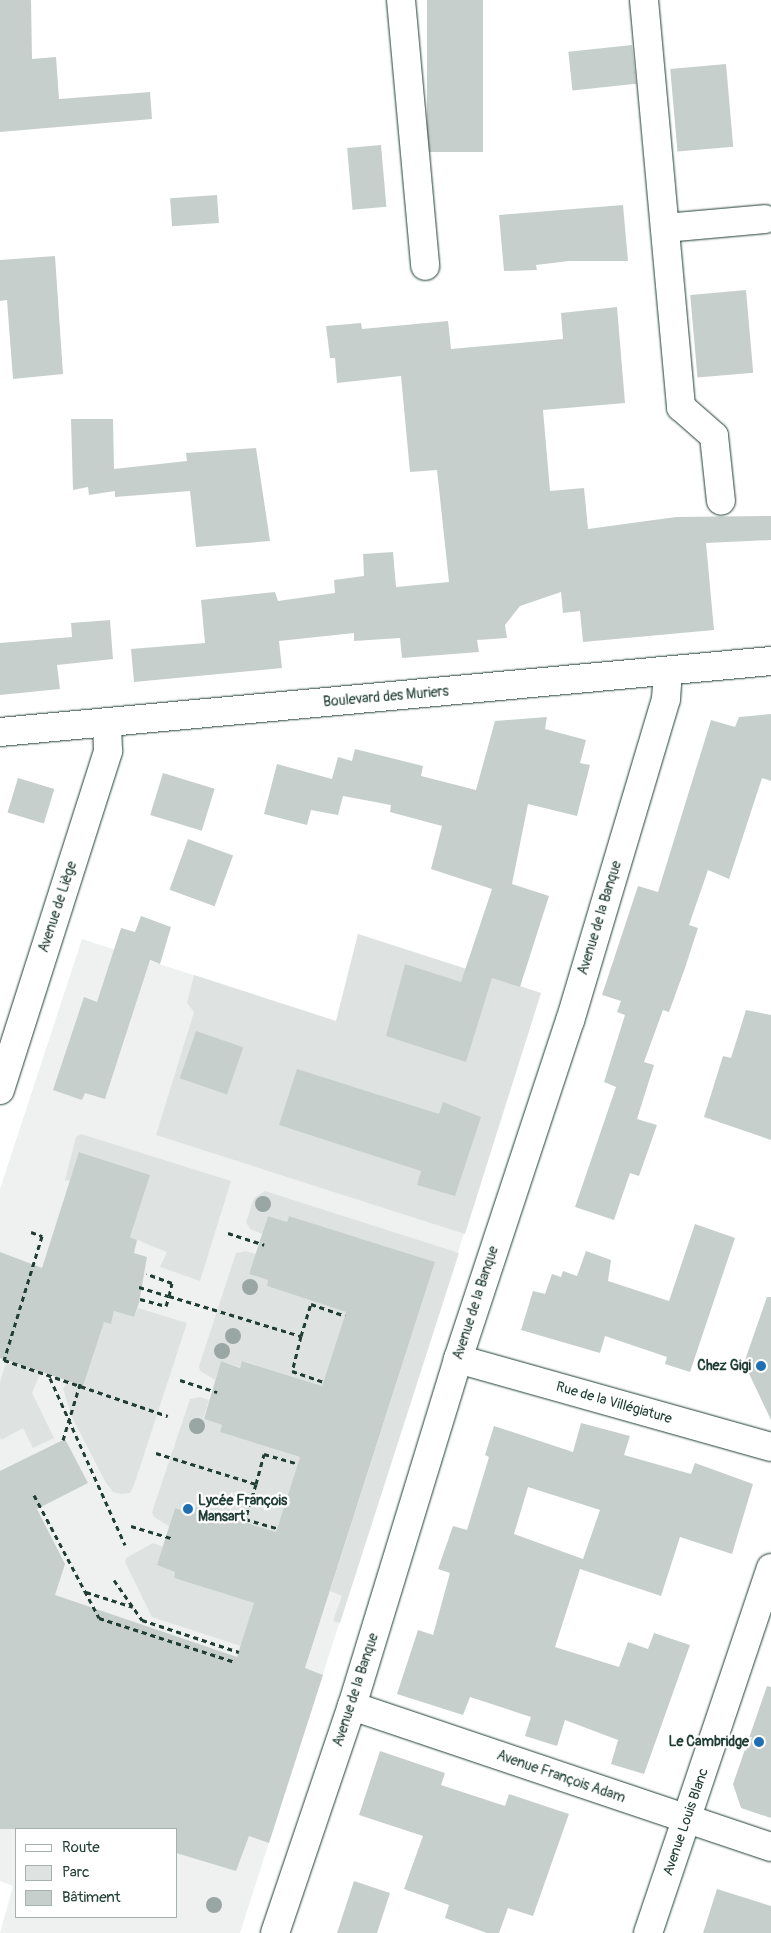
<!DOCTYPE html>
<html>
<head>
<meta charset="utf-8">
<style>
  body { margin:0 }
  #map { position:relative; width:771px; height:1933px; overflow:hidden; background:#fff; font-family:Pangolin,sans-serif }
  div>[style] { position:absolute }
  .built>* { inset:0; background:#eef1f0 }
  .green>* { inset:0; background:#dee3e2 }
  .building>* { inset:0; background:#c7cfcc; transform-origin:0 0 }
  .path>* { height:3px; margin-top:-1.5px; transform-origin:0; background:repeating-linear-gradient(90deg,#1f3d34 0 5px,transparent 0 9px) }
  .roads { filter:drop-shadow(0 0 1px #1f3d34) drop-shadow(0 0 1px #1f3d34) }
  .minor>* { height:28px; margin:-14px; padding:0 14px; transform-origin:14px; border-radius:14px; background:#fff }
  .major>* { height:28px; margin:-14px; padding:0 14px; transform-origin:14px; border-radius:14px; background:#fff }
  .path-bridge>* { height:3px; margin-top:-1.5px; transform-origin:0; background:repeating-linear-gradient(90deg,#1f3d34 0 5px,transparent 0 9px) }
  .trees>* { width:16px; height:16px; margin:-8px; border-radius:50%; background:#99a6a3 }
  .dots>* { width:14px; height:14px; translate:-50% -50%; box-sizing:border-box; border:2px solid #fff; border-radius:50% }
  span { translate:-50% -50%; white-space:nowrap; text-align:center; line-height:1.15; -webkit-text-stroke:4.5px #fff; paint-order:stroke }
  .street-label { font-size:14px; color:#1f3d34 }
  .poi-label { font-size:14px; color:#1f3d34; font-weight:700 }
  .right { translate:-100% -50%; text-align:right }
  .left { translate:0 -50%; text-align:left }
  .legend { position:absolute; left:15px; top:1828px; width:162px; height:90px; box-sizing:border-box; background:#fff; border:1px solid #a5b1ae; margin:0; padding:6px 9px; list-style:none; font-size:15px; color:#1f3d34 }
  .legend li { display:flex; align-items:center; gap:10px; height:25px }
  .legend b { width:25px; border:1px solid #a5b1ae }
</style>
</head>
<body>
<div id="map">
  <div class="built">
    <i style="clip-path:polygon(evenodd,358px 934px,541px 993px,240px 1933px,0 1933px,13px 1886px,0 1881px,0 1189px,82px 939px,336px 1021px,358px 934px,16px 1829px,176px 1829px,176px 1917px,16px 1917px,16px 1829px)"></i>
  </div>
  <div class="green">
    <i style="clip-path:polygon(358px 934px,541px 993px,465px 1234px,156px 1135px,194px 1012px,187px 1003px,194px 975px,336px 1021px)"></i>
    <i style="clip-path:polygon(81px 1134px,231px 1181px,200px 1281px,160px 1267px,167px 1252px,130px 1237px,149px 1175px,80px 1152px,70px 1181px,65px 1180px,76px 1137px)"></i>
    <i style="clip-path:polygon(265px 1191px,459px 1253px,340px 1623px,333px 1621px,342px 1596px,330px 1591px,435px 1262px,289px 1216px,287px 1222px,268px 1216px,262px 1234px,250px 1229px,246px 1222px,254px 1198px)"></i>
    <i style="clip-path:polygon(246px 1251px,256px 1254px,249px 1274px,268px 1280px,267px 1286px,346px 1312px,322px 1386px,243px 1361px,240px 1367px,221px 1361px,215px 1380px,200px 1371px,199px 1366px,236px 1253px)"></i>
    <i style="clip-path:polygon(138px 1308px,187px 1323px,134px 1485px,130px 1493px,122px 1494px,113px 1492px,106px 1483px,73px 1419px,63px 1389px,104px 1322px,111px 1324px,114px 1311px,134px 1317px)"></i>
    <i style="clip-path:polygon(12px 1362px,41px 1371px,32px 1393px,54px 1438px,33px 1448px,23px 1428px,1px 1440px,0 1437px,0 1382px,5px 1366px)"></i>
    <i style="clip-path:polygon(200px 1397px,209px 1400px,203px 1419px,222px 1425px,220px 1432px,300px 1457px,276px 1532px,197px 1507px,194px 1514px,175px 1508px,169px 1526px,154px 1517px,152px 1512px,190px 1399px)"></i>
    <i style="clip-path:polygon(153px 1543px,163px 1547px,157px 1565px,175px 1572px,174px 1578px,254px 1603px,241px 1646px,152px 1617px,125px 1562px,126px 1558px)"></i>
  </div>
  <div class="building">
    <i style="clip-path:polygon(0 0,31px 0,32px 59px,56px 57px,59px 99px,150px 92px,152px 119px,0 132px)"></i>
    <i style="left:427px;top:0;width:56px;height:152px"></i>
    <i style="left:632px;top:45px;width:39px;height:64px;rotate:84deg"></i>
    <i style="left:726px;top:64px;width:83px;height:56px;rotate:85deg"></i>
    <i style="left:381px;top:145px;width:62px;height:34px;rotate:85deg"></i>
    <i style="left:217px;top:195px;width:28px;height:47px;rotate:86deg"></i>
    <i style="clip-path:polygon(623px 205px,628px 261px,569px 261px,536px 265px,537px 270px,504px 271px,499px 215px)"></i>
    <i style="clip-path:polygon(55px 256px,63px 374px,13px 379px,7px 300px,0 301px,0 260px)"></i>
    <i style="left:746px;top:290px;width:83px;height:56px;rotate:85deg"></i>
    <i style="clip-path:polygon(617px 307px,625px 403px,543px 410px,550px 491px,584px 488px,588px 529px,676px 517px,771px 516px,771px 540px,706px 543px,714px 630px,583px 642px,580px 611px,563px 613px,561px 592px,520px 606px,505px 625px,507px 638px,477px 640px,479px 652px,402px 658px,400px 638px,354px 641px,354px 633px,279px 641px,282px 668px,134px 682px,131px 649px,205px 643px,201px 600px,275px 592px,278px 601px,335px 593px,334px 580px,364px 576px,363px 554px,393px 552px,396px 587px,449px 582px,437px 470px,410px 472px,401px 376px,337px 383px,335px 358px,330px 358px,326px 326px,361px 323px,362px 329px,448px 321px,451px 349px,563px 339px,561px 313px)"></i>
    <i style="clip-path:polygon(71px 419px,113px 419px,114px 469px,187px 461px,186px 453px,256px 448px,270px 541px,196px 547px,190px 491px,115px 497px,115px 491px,89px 495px,88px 487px,73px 490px)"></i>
    <i style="clip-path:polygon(110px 620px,113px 659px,57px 665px,60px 689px,0 695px,0 643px,72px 637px,71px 623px)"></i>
    <i style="clip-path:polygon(771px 714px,771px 781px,762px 778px,729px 879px,708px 870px,689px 925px,698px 928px,685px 968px,669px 1012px,663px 1010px,644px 1062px,654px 1065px,637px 1119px,657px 1125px,639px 1176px,630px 1173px,614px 1220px,575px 1207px,616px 1087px,604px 1082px,625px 1015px,617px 1012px,621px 1001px,602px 995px,638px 886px,658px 892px,711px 720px,735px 727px,739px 717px)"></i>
    <i style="clip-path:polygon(547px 717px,545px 729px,586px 740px,580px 763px,590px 765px,577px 816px,528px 804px,512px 884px,549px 896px,520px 987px,492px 978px,466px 1062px,386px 1036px,405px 964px,461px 982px,492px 889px,431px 869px,442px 826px,390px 812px,391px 805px,343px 796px,338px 815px,311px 810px,307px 825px,264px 814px,277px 764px,332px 779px,338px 757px,352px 761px,355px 749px,423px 766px,421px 776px,476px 790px,495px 721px)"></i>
    <i style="left:163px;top:773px;width:54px;height:44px;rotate:17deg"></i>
    <i style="left:18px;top:778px;width:38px;height:36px;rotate:17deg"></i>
    <i style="left:188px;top:839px;width:48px;height:54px;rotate:20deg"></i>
    <i style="clip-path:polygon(141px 916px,171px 927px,160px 964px,150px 960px,105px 1099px,85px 1093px,82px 1100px,53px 1090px,84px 997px,97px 1002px,121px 928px,135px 932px)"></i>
    <i style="clip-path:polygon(746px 1010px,771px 1015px,771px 1140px,704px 1117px,723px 1056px,731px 1058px)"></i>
    <i style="left:196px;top:1031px;width:50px;height:50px;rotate:19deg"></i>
    <i style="clip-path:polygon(297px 1069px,439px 1114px,443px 1102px,481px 1117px,455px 1196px,417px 1185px,421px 1171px,279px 1125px)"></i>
    <i style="clip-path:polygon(79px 1152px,150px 1175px,130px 1237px,137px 1240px,134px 1253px,147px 1257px,139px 1303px,134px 1317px,114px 1311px,111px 1324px,104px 1322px,83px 1386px,0 1358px,0 1252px,42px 1268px)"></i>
    <i style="clip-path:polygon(268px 1216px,287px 1222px,289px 1216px,435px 1262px,305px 1668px,323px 1675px,269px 1843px,249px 1836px,236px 1871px,176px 1853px,176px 1829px,0 1829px,0 1471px,65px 1439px,88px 1483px,37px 1509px,65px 1564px,55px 1595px,237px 1657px,254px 1603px,174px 1578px,175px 1572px,157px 1565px,175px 1508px,194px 1514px,196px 1507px,276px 1532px,300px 1457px,220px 1432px,222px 1425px,204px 1419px,221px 1361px,240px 1368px,242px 1361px,322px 1386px,346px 1312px,267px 1286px,268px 1280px,249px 1274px)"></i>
    <i style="clip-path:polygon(695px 1224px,735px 1238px,690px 1372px,665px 1364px,667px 1357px,605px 1336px,600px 1353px,521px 1330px,533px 1291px,545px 1294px,552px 1274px,561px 1277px,563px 1271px,577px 1276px,586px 1251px,611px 1260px,608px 1281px,669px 1301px)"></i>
    <i style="clip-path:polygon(767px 1297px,771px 1297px,771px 1420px,744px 1363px)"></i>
    <i style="clip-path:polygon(evenodd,581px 1423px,630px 1436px,624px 1455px,691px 1474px,695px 1463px,753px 1484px,732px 1554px,680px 1537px,661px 1596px,580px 1569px,555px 1647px,619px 1667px,628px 1642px,648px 1649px,654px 1633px,690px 1645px,644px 1774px,611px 1764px,618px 1740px,565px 1720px,557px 1746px,525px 1736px,531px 1717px,470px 1697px,463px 1715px,397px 1694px,418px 1630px,433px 1635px,450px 1573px,438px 1569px,453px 1526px,467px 1530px,489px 1457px,485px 1455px,494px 1426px,573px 1452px,581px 1423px,528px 1487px,600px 1510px,583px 1559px,514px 1534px,528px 1487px)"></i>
    <i style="clip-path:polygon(767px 1686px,771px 1687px,771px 1818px,741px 1808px,733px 1784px)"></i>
    <i style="clip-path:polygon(380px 1751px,445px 1773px,441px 1785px,505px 1806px,509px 1794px,569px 1814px,533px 1916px,508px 1908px,499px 1933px,487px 1933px,445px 1918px,449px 1905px,404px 1889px,423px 1836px,359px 1815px)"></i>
    <i style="clip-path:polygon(354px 1881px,390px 1893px,377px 1933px,337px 1933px)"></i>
    <i style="clip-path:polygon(717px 1889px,771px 1906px,771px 1933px,703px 1933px)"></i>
  </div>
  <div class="path">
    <i style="left:31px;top:1232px;width:12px;rotate:20deg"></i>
    <i style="left:42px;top:1236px;width:130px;rotate:107deg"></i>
    <i style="left:4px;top:1360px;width:173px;rotate:18.9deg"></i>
    <i style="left:228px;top:1233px;width:38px;rotate:18deg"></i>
    <i style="left:139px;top:1287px;width:31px;rotate:17deg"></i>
    <i style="left:169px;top:1296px;width:13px;rotate:-77deg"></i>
    <i style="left:172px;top:1283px;width:27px;rotate:-160deg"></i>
    <i style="left:140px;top:1299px;width:27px;rotate:15deg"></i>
    <i style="left:166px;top:1306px;width:10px;rotate:-73deg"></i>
    <i style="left:169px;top:1296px;width:138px;rotate:16.9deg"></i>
    <i style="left:301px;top:1336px;width:36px;rotate:104deg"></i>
    <i style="left:292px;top:1371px;width:34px;rotate:19deg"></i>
    <i style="left:301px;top:1336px;width:34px;rotate:-73deg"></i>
    <i style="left:311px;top:1304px;width:36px;rotate:19deg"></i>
    <i style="left:50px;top:1378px;width:183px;rotate:65.8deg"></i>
    <i style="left:180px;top:1380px;width:39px;rotate:18deg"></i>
    <i style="left:156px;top:1453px;width:105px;rotate:17.2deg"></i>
    <i style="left:256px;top:1484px;width:37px;rotate:107deg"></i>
    <i style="left:245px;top:1519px;width:33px;rotate:16deg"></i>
    <i style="left:256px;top:1484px;width:31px;rotate:-75deg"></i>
    <i style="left:264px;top:1454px;width:35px;rotate:16deg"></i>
    <i style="left:34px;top:1495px;width:139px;rotate:62.1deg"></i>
    <i style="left:99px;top:1618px;width:143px;rotate:17.9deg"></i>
    <i style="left:131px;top:1526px;width:42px;rotate:16.7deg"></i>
    <i style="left:114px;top:1580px;width:49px;rotate:55deg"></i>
    <i style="left:142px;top:1620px;width:102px;rotate:18.3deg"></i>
    <i style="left:86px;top:1592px;width:49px;rotate:17.7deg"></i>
  </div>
  <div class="roads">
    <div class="minor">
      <i style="left:401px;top:0;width:267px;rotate:84.8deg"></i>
      <i style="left:644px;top:0;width:409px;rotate:84.8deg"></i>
      <i style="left:681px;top:407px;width:44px;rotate:41.3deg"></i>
      <i style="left:714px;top:436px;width:65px;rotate:83.9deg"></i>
      <i style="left:665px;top:228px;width:100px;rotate:-5.1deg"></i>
      <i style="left:0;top:732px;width:774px;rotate:-5.26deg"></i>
      <i style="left:0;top:1090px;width:356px;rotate:-72.3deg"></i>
      <i style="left:108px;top:751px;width:29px;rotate:-92deg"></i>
      <i style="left:458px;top:1359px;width:325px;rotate:15.7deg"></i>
      <i style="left:352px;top:1706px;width:442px;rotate:18.6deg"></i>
      <i style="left:275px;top:1933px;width:240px;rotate:-71.3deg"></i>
      <i style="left:352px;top:1706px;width:363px;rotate:-73deg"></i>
      <i style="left:458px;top:1359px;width:356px;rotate:-71.7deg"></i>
      <i style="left:570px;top:1021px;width:336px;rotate:-73.4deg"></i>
      <i style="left:666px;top:699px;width:28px;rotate:-86deg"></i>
    </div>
    <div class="major">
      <i style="left:648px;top:1933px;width:385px;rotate:-71.4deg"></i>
    </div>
  </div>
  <div class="path-bridge">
    <i style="left:63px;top:1440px;width:59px;rotate:-73.1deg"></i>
  </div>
  <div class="trees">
    <i style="left:263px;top:1204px"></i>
    <i style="left:250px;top:1287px"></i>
    <i style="left:233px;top:1336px"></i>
    <i style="left:222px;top:1351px"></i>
    <i style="left:197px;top:1426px"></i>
    <i style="left:214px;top:1905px"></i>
  </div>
  <div class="dots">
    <i style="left:761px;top:1366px;background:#1f6fb2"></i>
    <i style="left:188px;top:1509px;background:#1f6fb2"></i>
    <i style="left:759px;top:1742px;background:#1f6fb2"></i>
  </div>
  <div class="street-label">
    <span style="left:386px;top:697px;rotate:-5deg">Boulevard des Muriers</span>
    <span style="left:58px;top:907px;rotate:-72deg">Avenue de Liège</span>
    <span style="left:600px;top:918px;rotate:-73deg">Avenue de la Banque</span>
    <span style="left:476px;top:1303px;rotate:-72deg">Avenue de la Banque</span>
    <span style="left:614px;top:1403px;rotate:16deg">Rue de la Villégiature</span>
    <span style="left:356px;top:1690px;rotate:-72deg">Avenue de la Banque</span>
    <span style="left:561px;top:1777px;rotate:19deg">Avenue François Adam</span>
    <span style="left:686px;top:1822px;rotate:-71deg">Avenue Louis Blanc</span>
  </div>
  <div class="poi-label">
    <span class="right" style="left:751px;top:1366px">Chez Gigi</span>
    <span class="left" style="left:198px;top:1509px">Lycée François<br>Mansart</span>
    <span class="right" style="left:749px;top:1742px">Le Cambridge</span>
  </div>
  <ul class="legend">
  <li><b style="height:6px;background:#fff"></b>Route</li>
  <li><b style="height:14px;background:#dee3e2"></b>Parc</li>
  <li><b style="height:14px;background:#c7cfcc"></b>Bâtiment</li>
  </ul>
</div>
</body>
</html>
